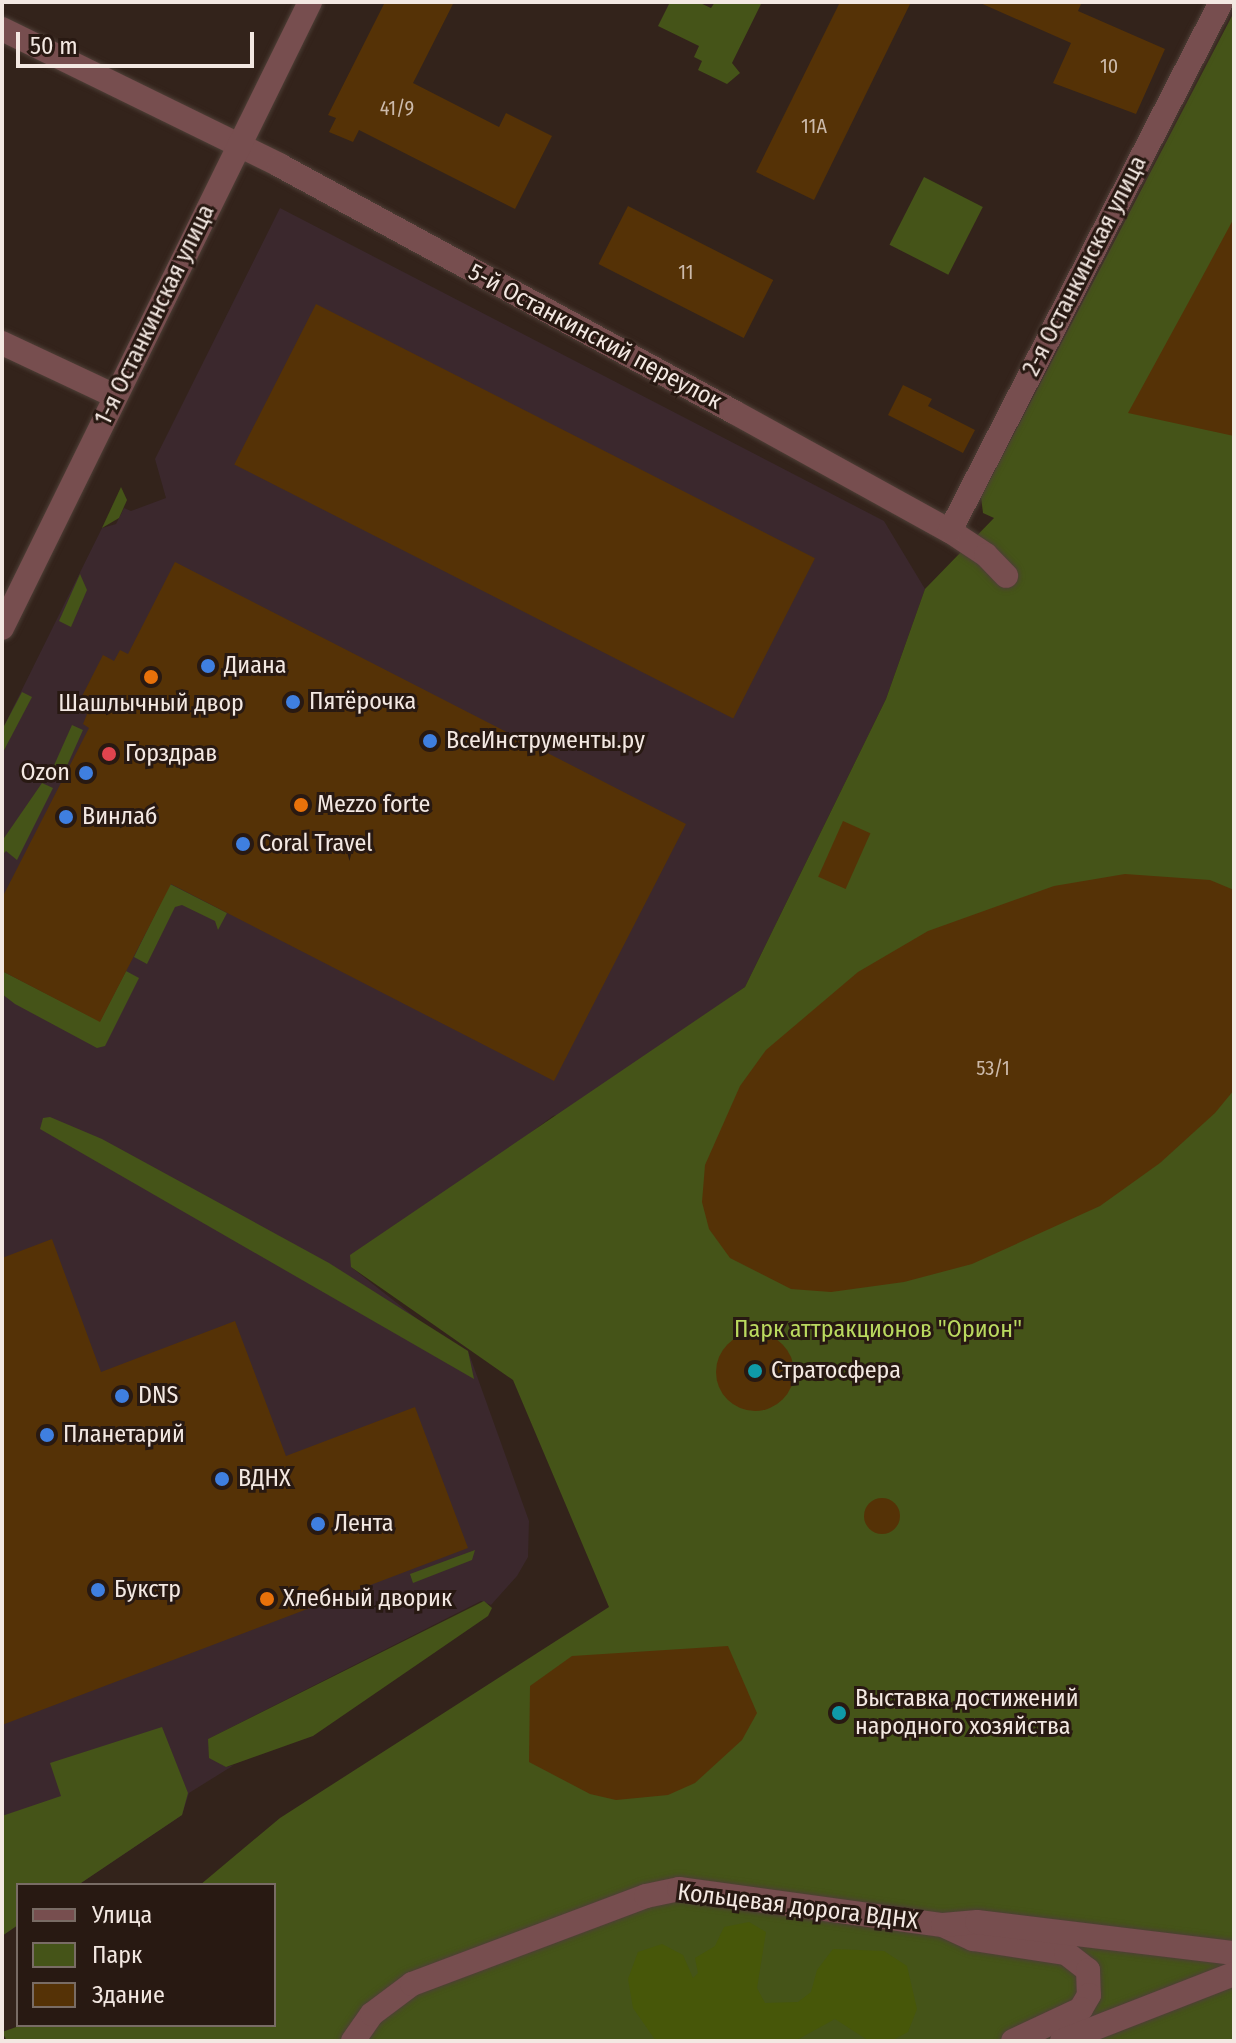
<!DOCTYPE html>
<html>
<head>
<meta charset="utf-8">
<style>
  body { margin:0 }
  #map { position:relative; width:1236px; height:2043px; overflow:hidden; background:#33231b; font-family:"Fira Sans Condensed",sans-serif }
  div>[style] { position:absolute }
  .commercial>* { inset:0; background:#3b282d }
  .green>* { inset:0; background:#455418; transform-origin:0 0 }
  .forest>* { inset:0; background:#475709 }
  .building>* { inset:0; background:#553206; transform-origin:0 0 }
  .round { border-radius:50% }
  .roads { filter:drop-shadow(0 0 2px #4e3f37) drop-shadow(0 0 2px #4e3f37) }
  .minor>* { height:24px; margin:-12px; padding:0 12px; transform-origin:12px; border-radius:12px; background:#774e4f }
  .tertiary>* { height:24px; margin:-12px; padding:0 12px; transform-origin:12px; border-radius:12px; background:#774e4f }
  .dots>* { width:22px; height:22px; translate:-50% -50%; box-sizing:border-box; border:4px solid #281912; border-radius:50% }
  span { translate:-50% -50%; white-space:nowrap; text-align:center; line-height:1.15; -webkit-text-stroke:6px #281912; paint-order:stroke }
  .number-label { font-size:20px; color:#ccbaab }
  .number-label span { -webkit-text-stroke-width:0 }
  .street-label { font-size:24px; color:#f3e8e2 }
  .poi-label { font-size:24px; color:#f3e8e2 }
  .left { translate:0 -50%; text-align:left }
  .right { translate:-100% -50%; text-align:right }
  .park-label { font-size:24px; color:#bad95f }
  .frame { position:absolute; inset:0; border:4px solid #f3e8e2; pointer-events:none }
  .legend { position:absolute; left:16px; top:1883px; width:260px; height:144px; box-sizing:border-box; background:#281912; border:2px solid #796c65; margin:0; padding:10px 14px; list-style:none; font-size:24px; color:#f3e8e2 }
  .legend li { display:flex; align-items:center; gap:16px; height:40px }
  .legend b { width:40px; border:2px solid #796c65 }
  .scale { position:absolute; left:16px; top:32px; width:238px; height:36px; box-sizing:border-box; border:4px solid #f3e8e2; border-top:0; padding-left:10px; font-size:24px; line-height:28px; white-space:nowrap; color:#f3e8e2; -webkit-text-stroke:6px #281912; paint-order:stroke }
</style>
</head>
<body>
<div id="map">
  <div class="commercial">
    <i style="clip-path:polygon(280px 208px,884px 521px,925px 589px,886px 699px,745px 987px,568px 1112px,553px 1116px,351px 1267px,439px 1336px,468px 1351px,529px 1521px,528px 1557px,517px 1576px,491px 1605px,481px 1601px,208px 1739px,226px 1767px,234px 1765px,189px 1793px,182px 1815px,78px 1885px,18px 1885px,18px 1925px,2px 1936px,2px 730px,102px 528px,116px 524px,124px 508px,131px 511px,166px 498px,155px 459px)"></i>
  </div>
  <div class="green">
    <i style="clip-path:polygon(670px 2px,698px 2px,711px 8px,715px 2px,762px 2px,732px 63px,740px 73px,727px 84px,698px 70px,702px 61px,694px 57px,699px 46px,658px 26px)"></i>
    <i style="clip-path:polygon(1234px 12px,1234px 2041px,7px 2041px,2px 2032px,22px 2025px,274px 2025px,274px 1885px,200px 1885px,280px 1818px,609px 1607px,513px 1380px,351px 1267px,350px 1255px,745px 987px,886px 699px,925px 589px,994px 518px,983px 513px,981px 497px)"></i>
    <i style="left:924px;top:177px;width:66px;height:76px;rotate:27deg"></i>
    <i style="clip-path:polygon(121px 487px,127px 500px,119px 518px,102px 528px)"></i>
    <i style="clip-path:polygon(80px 574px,87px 590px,71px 627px,59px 621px)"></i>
    <i style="clip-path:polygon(22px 692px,32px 697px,2px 754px,2px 730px)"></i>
    <i style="left:72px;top:725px;width:12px;height:51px;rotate:24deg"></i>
    <i style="clip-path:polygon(42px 783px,53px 788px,17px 860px,6px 851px,2px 855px,2px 841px)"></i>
    <i style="clip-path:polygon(170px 884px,227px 913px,218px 930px,215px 921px,182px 905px,175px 907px,147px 964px,134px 957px)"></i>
    <i style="clip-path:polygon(2px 971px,100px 1021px,126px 971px,139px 978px,105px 1046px,97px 1048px,15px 1004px,2px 994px)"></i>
    <i style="clip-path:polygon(50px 1117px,102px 1139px,329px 1263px,468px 1351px,474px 1379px,40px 1129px,43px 1118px)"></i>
    <i style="clip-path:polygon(475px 1550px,472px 1560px,413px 1583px,410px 1574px)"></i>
    <i style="clip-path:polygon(484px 1601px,492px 1608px,488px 1616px,313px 1736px,226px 1767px,209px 1758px,208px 1739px)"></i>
    <i style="clip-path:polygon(162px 1727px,188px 1793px,182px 1815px,78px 1885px,18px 1885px,18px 1925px,2px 1936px,2px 1816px,61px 1796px,50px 1763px)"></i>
  </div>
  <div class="forest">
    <i style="clip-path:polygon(749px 1922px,766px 1932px,757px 1988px,765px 2003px,798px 2002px,811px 1992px,817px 1970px,833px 1949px,884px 1951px,907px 1966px,917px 2009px,908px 2032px,891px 2041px,869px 2041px,835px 2019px,795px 2041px,656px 2041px,633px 2008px,628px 1979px,638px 1952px,662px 1944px,683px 1955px,693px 1978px,698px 1973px,695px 1958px,715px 1946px,724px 1927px)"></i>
  </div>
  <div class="building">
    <i style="clip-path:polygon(385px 2px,454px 2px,413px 83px,499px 127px,506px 113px,552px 136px,515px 209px,359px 130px,353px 142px,329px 132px,336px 118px,328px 115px)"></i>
    <i style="clip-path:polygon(840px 2px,911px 2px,814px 200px,756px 172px)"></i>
    <i style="clip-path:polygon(978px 2px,1082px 2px,1078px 11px,1165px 49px,1136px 114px,1053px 83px,1071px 43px)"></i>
    <i style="left:628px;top:206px;width:163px;height:65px;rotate:27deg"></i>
    <i style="clip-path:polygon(1234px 218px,1234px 436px,1128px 413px,1193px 294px)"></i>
    <i style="left:316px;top:304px;width:560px;height:180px;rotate:27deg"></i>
    <i style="clip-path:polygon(903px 385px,932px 399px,928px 406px,975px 430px,963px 453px,888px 415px)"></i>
    <i style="clip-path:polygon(175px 562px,686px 824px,554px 1081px,171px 884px,100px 1022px,2px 971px,2px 898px,89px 728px,83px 724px,87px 714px,76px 708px,103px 655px,114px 661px,120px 650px,128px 654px)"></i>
    <i style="left:843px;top:821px;width:30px;height:61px;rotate:24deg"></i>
    <i style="clip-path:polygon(1125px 874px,1210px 880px,1234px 890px,1234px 1090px,1215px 1113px,1160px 1163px,1100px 1206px,972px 1264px,904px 1282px,831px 1292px,791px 1289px,730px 1258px,709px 1229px,702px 1202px,705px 1165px,740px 1086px,766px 1050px,858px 972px,928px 931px,1054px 886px)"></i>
    <i style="clip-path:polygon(52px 1239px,101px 1372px,235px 1321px,286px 1456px,415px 1407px,468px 1548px,2px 1725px,2px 1258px)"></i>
    <i class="round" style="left:716px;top:1333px;width:78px;height:78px"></i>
    <i class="round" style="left:864px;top:1498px;width:36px;height:36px"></i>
    <i style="clip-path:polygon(728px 1646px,757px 1713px,742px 1740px,695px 1783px,668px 1795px,616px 1800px,590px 1794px,529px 1762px,530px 1686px,572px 1656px)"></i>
  </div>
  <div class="roads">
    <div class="minor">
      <i style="left:2px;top:29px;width:309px;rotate:26.1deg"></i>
      <i style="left:279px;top:165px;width:518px;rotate:28.5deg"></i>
      <i style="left:734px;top:412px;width:247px;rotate:28.9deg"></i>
      <i style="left:950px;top:531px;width:43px;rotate:33.7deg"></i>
      <i style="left:986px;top:555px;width:29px;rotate:46deg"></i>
      <i style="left:2px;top:343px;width:125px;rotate:25.1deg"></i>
      <i style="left:950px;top:531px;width:594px;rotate:-62.87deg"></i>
      <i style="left:945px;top:1926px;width:31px;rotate:25deg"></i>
      <i style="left:973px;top:1939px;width:94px;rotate:8.6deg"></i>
      <i style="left:1066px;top:1953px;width:28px;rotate:38deg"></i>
      <i style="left:1088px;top:1970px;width:25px;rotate:88deg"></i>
      <i style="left:1089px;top:1995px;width:16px;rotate:120deg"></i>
      <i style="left:1081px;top:2009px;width:75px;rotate:154.8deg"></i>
      <i style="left:353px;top:2041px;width:33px;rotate:-55deg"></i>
      <i style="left:372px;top:2014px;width:50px;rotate:-36.9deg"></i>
      <i style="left:412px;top:1984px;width:250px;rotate:-20.6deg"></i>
      <i style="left:646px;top:1896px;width:34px;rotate:-12deg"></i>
      <i style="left:679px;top:1889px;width:266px;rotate:7.8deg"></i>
      <i style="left:943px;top:1925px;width:34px;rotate:-5deg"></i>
      <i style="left:977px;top:1922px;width:259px;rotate:6.9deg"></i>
      <i style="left:1062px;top:2041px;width:185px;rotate:-21.3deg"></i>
    </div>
    <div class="tertiary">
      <i style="left:2px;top:628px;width:698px;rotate:-63.8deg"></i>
    </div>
  </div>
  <div class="dots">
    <i style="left:208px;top:666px;background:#3f7fe0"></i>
    <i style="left:151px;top:677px;background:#e8710a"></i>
    <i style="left:293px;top:702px;background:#3f7fe0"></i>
    <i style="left:430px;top:741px;background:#3f7fe0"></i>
    <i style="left:109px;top:754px;background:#e0444e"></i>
    <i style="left:86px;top:773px;background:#3f7fe0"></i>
    <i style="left:301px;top:805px;background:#e8710a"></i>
    <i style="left:66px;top:817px;background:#3f7fe0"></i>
    <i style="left:243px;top:844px;background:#3f7fe0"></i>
    <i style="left:755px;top:1371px;background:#0f9aa8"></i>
    <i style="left:122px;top:1396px;background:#3f7fe0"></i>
    <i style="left:47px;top:1435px;background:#3f7fe0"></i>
    <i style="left:222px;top:1479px;background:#3f7fe0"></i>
    <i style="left:318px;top:1524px;background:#3f7fe0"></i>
    <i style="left:98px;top:1590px;background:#3f7fe0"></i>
    <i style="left:267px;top:1599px;background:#e8710a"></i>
    <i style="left:839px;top:1713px;background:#0f9aa8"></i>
  </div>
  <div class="number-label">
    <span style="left:1109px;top:66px">10</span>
    <span style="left:397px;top:108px">41/9</span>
    <span style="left:814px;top:126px">11А</span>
    <span style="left:686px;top:272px">11</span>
    <span style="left:993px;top:1068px">53/1</span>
  </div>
  <div class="street-label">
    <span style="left:1085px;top:266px;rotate:-63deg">2-я Останкинская улица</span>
    <span style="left:155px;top:315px;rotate:-64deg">1-я Останкинская улица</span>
    <span style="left:595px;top:337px;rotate:28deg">5-й Останкинский переулок</span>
    <span style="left:798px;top:1907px;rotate:7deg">Кольцевая дорога ВДНХ</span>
  </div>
  <div class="poi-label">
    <span class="left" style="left:224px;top:666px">Диана</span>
    <span class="left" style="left:309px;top:702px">Пятёрочка</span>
    <span style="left:151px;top:704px">Шашлычный двор</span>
    <span class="left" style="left:446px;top:741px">ВсеИнструменты.ру</span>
    <span class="left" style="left:125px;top:754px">Горздрав</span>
    <span class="right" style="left:70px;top:773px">Ozon</span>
    <span class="left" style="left:317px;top:805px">Mezzo forte</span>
    <span class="left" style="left:82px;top:817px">Винлаб</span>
    <span class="left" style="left:259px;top:844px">Coral Travel</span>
    <span class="left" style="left:771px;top:1371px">Стратосфера</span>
    <span class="left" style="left:138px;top:1396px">DNS</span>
    <span class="left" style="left:63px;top:1435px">Планетарий</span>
    <span class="left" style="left:238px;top:1479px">ВДНХ</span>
    <span class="left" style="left:334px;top:1524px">Лента</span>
    <span class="left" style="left:114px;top:1590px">Букстр</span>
    <span class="left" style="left:283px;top:1599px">Хлебный дворик</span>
    <span class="left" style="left:855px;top:1713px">Выставка достижений<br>народного хозяйства</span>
  </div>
  <div class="park-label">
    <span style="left:878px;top:1330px">Парк аттракционов "Орион"</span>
  </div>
  <div class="frame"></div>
  <ul class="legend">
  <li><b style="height:10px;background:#774e4f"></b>Улица</li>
  <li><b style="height:22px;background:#455418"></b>Парк</li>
  <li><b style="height:22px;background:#553206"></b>Здание</li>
  </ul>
  <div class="scale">50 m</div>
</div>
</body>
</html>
